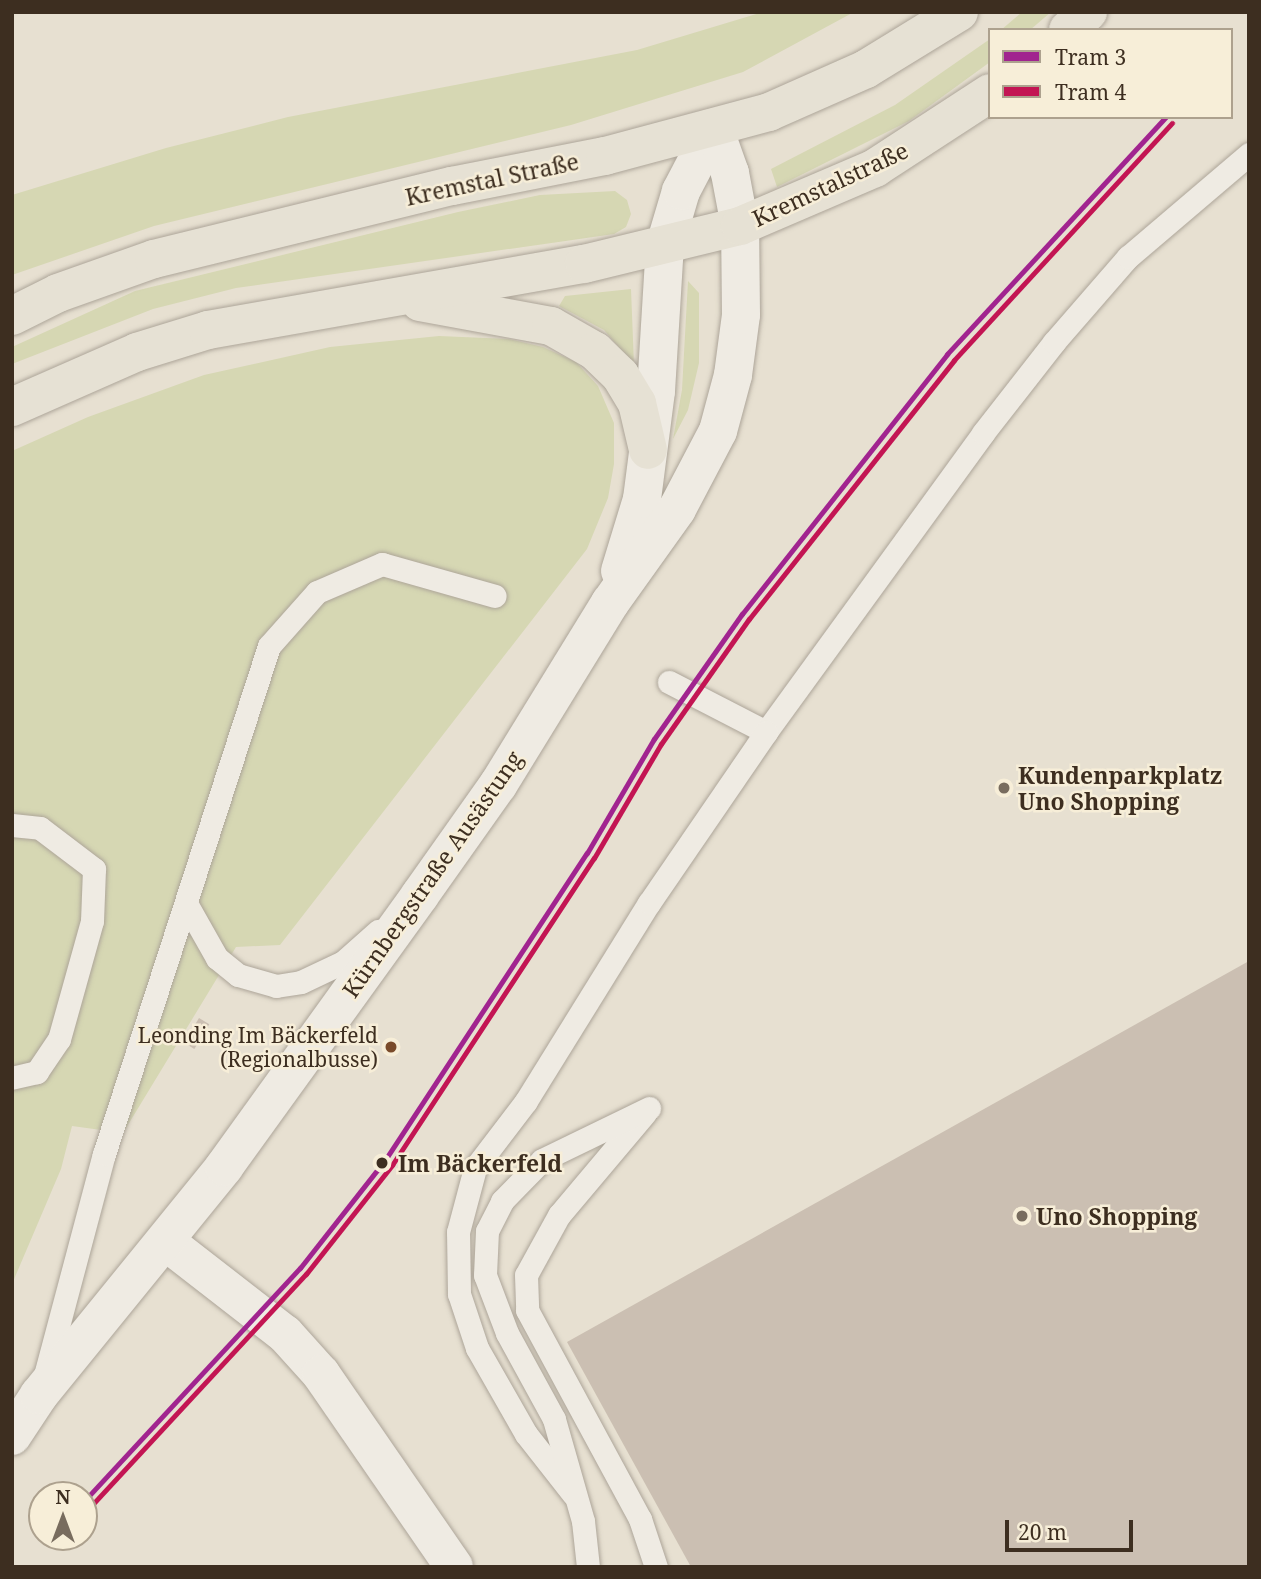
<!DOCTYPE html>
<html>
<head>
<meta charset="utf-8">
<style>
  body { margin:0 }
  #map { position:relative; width:1261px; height:1579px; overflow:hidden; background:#e7e0d1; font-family:"Noto Serif",serif }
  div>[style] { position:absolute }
  .green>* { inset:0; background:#d6d7b3 }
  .building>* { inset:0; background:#cbbfb2; transform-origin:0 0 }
  .roads { filter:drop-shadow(0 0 2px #ada599) drop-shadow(0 0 2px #ada599) }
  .lane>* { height:23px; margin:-11.5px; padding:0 11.5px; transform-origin:11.5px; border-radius:11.5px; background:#efebe3 }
  .street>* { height:38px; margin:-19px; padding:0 19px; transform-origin:19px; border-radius:19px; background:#efebe3 }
  .secondary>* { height:38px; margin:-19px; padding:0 19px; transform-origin:19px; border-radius:19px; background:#efebe3 }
  .primary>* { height:38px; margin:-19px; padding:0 19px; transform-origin:19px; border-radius:19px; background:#e6e1d4 }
  .tram-1>* { height:5px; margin:-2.5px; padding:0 2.5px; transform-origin:2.5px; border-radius:2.5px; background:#a1248f }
  .tram-2>* { height:5px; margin:-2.5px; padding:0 2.5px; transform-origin:2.5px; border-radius:2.5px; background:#c31553 }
  .dots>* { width:19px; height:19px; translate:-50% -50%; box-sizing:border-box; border:4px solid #f7eed8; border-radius:50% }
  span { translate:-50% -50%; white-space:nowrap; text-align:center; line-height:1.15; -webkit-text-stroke:5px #f7eed8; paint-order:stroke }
  .bus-label { font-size:21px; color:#3d2e20 }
  .right { translate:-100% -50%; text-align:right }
  .street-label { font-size:23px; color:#3d2e20 }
  .poi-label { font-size:23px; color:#3d2e20; font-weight:700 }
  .left { translate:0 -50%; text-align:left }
  .stop-label { font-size:23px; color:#3d2e20; font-weight:700 }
  .frame { position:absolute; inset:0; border:14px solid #3d2e20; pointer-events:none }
  .legend { position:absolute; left:988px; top:28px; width:245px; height:91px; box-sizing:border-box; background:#f7eed8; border:2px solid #ada18e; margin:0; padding:9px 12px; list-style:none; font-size:21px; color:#3d2e20 }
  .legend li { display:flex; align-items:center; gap:14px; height:35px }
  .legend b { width:35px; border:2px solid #ada18e }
  .north { position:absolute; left:28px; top:1481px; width:70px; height:70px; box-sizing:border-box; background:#f7eed8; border:2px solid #ada18e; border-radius:50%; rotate:0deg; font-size:19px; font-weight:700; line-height:28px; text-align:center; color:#3d2e20 }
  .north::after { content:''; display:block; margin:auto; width:24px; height:32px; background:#786c5e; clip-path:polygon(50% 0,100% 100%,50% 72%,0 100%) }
  .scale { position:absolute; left:1005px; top:1520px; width:128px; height:32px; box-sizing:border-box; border:4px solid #3d2e20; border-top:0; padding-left:9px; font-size:21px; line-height:24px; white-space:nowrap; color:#3d2e20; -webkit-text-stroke:5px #f7eed8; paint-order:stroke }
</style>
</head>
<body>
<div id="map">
  <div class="green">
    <i style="clip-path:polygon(763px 12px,854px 12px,743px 72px,571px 125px,154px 226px,12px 275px,12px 195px,166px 148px,288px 117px,637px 50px)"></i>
    <i style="clip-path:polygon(1022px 12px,1051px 12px,1030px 30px,1001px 30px)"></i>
    <i style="clip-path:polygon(990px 39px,990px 62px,909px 121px,777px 187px,771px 169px,895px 105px)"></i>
    <i style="clip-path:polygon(615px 191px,627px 200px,631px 214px,626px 227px,614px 234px,236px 288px,153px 309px,12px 364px,12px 347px,135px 291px,458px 212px,540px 195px)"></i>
    <i style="clip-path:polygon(688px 281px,699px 293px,699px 363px,688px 410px,673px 439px,682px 390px)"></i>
    <i style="clip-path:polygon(631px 289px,634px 365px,604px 330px,559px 306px,565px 296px)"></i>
    <i style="clip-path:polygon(439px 336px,509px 339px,543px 347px,576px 362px,598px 386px,614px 423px,614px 464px,608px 498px,587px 549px,280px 945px,236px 947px,123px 1133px,72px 1126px,61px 1169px,12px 1284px,12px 451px,88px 417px,204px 375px,330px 347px)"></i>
  </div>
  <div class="building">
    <i style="clip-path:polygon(1249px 961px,1249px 1567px,691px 1567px,567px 1342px)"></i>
    <i style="left:199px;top:1018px;width:12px;height:29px;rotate:31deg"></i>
  </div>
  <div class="roads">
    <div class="lane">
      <i style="left:669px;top:682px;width:109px;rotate:27.3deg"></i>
      <i style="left:766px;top:732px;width:369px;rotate:-54deg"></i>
      <i style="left:983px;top:433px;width:115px;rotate:-52deg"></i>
      <i style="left:1054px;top:342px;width:113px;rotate:-49deg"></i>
      <i style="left:1128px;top:257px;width:159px;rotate:-40.4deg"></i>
      <i style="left:12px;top:825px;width:28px;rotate:6deg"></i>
      <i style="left:40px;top:828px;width:68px;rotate:37.2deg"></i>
      <i style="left:94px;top:869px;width:52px;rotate:92.2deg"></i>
      <i style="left:92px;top:921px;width:123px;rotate:105.6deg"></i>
      <i style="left:59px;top:1039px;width:40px;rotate:124deg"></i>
      <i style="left:37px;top:1072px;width:26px;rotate:167deg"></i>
      <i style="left:187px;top:905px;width:61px;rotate:60.5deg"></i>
      <i style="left:217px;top:958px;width:27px;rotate:39deg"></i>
      <i style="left:238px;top:975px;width:40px;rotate:16deg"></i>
      <i style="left:276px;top:986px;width:25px;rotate:-9deg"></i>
      <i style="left:301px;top:982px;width:47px;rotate:-25.5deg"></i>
      <i style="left:343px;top:962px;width:47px;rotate:-41.5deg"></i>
      <i style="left:645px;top:1113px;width:133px;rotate:130.1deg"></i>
      <i style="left:559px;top:1215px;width:68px;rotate:118.8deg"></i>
      <i style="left:526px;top:1275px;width:35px;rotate:88deg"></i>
      <i style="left:527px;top:1310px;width:238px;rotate:61.6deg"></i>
      <i style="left:640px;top:1519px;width:51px;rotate:71.6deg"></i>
      <i style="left:44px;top:1379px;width:233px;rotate:-75.1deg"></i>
      <i style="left:104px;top:1154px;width:534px;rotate:-72.01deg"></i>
      <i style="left:269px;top:646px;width:72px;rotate:-48.4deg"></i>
      <i style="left:317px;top:592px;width:71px;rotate:-23.3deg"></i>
      <i style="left:382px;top:564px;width:117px;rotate:15.8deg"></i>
      <i style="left:573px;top:1494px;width:76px;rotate:-128.1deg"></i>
      <i style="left:526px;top:1434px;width:99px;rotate:-119.7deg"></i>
      <i style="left:477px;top:1348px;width:57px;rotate:-108.4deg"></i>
      <i style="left:459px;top:1294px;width:62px;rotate:-90.9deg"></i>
      <i style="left:458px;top:1232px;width:66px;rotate:-75.1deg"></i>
      <i style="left:475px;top:1168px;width:84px;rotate:-52.7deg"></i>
      <i style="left:526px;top:1101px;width:233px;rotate:-58.2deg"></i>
      <i style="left:649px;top:903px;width:207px;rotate:-55.6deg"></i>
      <i style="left:588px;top:1567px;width:46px;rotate:-96.2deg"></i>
      <i style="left:583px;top:1521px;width:106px;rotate:-105.9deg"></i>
      <i style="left:554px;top:1419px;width:98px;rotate:-118.7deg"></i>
      <i style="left:507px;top:1333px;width:62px;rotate:-110.8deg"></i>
      <i style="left:485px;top:1275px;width:44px;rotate:-87.4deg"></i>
      <i style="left:487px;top:1231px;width:34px;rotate:-63deg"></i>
      <i style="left:502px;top:1201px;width:57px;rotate:-45.7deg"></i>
      <i style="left:542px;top:1160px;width:119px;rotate:-25.9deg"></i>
    </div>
    <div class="street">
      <i style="left:165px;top:1241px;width:152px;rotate:37.8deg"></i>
      <i style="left:285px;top:1334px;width:54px;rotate:48deg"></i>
      <i style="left:321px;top:1374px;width:234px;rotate:55.4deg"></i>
    </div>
    <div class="secondary">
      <i style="left:620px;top:571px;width:75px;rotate:-73deg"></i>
      <i style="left:642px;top:499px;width:109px;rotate:-82.6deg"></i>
      <i style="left:656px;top:391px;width:146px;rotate:-86.5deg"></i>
      <i style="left:665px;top:245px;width:56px;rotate:-73.5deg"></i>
      <i style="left:681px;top:191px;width:71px;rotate:-62.4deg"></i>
      <i style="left:12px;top:1436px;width:49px;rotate:-56.6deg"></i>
      <i style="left:39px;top:1395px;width:294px;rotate:-50.9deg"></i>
      <i style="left:224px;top:1167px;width:335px;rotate:-54.2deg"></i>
      <i style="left:420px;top:895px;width:135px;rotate:-54.7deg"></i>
      <i style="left:498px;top:785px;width:214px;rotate:-58.4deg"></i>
      <i style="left:610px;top:603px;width:115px;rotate:-54.5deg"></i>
      <i style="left:677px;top:509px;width:88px;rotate:-62.3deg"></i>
      <i style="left:718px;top:431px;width:58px;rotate:-75deg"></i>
      <i style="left:733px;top:375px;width:61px;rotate:-82.4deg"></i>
      <i style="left:741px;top:315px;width:89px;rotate:-90.6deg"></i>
      <i style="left:740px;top:226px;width:54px;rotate:-100.7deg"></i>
      <i style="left:730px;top:173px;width:48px;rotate:-109.6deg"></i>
    </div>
    <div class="primary">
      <i style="left:1068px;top:30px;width:27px;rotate:-42deg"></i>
      <i style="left:420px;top:302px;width:133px;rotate:10.4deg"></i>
      <i style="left:551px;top:326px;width:51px;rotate:29.6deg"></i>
      <i style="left:595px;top:351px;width:35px;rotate:44deg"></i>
      <i style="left:620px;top:375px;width:33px;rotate:59deg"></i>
      <i style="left:637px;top:403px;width:48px;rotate:76.8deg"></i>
      <i style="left:12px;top:316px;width:51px;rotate:-26.6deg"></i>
      <i style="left:58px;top:293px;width:102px;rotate:-19.5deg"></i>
      <i style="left:154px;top:259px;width:307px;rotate:-13.8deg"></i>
      <i style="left:452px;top:186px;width:156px;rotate:-11.1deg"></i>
      <i style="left:605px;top:156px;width:170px;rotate:-15deg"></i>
      <i style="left:769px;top:112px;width:106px;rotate:-23.9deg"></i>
      <i style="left:866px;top:69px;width:109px;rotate:-31.5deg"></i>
      <i style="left:12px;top:407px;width:137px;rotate:-23.7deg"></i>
      <i style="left:137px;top:352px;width:74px;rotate:-17.2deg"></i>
      <i style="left:208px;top:330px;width:382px;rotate:-10deg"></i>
      <i style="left:584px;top:264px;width:161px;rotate:-13.7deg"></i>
      <i style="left:740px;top:226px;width:147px;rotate:-23.2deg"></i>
      <i style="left:875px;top:168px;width:137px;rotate:-33.1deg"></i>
    </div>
  </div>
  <div class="tram-1">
    <i style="left:84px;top:1501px;width:318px;rotate:-47.2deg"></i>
    <i style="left:300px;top:1268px;width:137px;rotate:-51.8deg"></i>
    <i style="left:385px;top:1160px;width:367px;rotate:-56.7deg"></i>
    <i style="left:587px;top:853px;width:132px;rotate:-59.6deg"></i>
    <i style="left:654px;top:739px;width:153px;rotate:-54.9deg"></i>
    <i style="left:742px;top:614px;width:331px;rotate:-51.7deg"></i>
    <i style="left:947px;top:354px;width:323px;rotate:-47.3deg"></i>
  </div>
  <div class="tram-2">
    <i style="left:90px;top:1507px;width:318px;rotate:-47.2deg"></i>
    <i style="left:306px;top:1274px;width:139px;rotate:-51.7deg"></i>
    <i style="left:392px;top:1165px;width:367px;rotate:-56.7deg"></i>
    <i style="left:594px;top:858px;width:132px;rotate:-59.6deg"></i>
    <i style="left:661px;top:744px;width:153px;rotate:-54.9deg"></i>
    <i style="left:749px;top:619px;width:330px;rotate:-51.6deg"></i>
    <i style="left:954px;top:360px;width:322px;rotate:-47.4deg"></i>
  </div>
  <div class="dots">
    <i style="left:1004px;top:788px;background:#786c5e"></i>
    <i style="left:391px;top:1047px;background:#7a4b2a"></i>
    <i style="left:382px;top:1163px;background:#3d2e20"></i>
    <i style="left:1022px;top:1216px;background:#786c5e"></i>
  </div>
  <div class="bus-label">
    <span class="right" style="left:378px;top:1047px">Leonding Im Bäckerfeld<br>(Regionalbusse)</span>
  </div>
  <div class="street-label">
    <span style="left:492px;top:179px;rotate:-12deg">Kremstal Straße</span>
    <span style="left:830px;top:184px;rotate:-25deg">Kremstalstraße</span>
    <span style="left:432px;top:874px;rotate:-55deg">Kürnbergstraße Ausästung</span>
  </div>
  <div class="poi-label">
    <span class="left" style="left:1018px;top:788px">Kundenparkplatz<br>Uno Shopping</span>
    <span class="left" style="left:1036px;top:1216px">Uno Shopping</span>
  </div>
  <div class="stop-label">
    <span class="left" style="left:398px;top:1163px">Im Bäckerfeld</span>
  </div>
  <div class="frame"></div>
  <ul class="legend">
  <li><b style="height:9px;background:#a1248f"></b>Tram 3</li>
  <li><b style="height:9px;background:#c31553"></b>Tram 4</li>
  </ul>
  <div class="north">N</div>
  <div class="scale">20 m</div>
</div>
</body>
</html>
